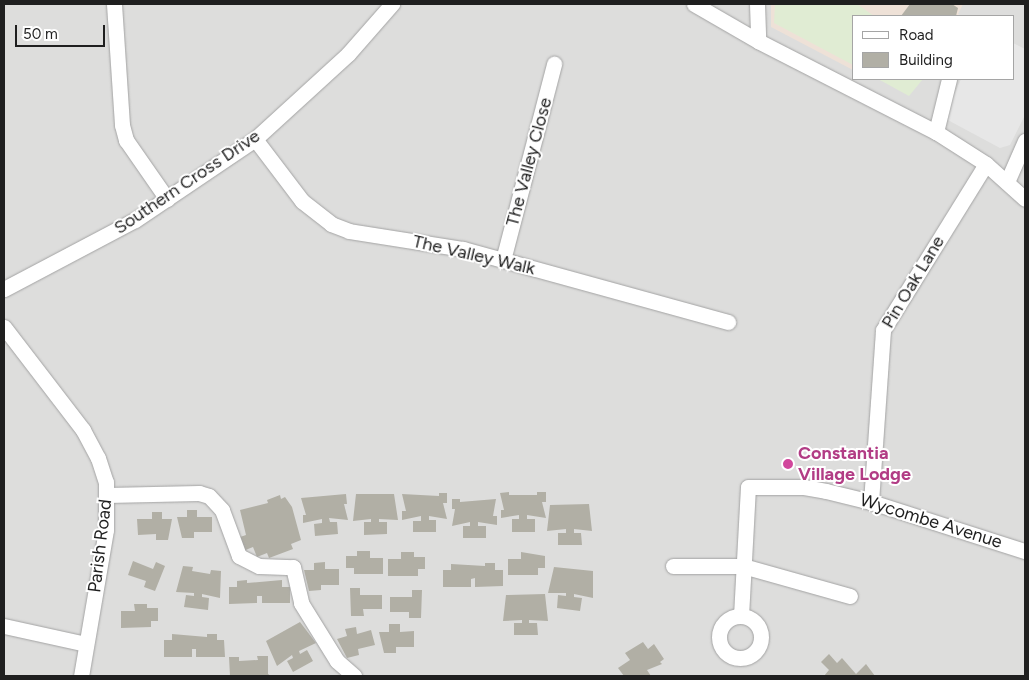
<!DOCTYPE html>
<html>
<head>
<meta charset="utf-8">
<style>
  body { margin:0 }
  #map { position:relative; width:1029px; height:680px; overflow:hidden; background:#efefe6; font-family:Figtree,sans-serif }
  div>[style] { position:absolute }
  .residential>* { inset:0; background:#dddddc }
  .commercial>* { inset:0; background:#eee1d7 }
  .farmland>* { inset:0; background:#e0ecd3 }
  .parking>* { inset:0; background:#e7e7e7 }
  .building>* { inset:0; background:#b1afa5 }
  .roads { filter:drop-shadow(0 0 1px #a3a3a3) drop-shadow(0 0 1px #a3a3a3) }
  .minor>* { height:15px; margin:-7.5px; padding:0 7.5px; transform-origin:7.5px; border-radius:7.5px; background:#fff }
  .minor>.ring { margin:-7.5px; padding:0; box-sizing:content-box; background:none; border:15px solid #fff; border-radius:50% }
  .dots>* { width:14px; height:14px; translate:-50% -50%; box-sizing:border-box; border:2px solid #fff; border-radius:50% }
  span { translate:-50% -50%; white-space:nowrap; text-align:center; line-height:1.15; -webkit-text-stroke:4px #fff; paint-order:stroke }
  .street-label { font-size:18px; color:#1f1f1f }
  .hotel-label { font-size:18px; color:#b23c85; font-weight:700 }
  .left { translate:0 -50%; text-align:left }
  .frame { position:absolute; inset:0; border:5px solid #1f1f1f; pointer-events:none }
  .legend { position:absolute; left:852px; top:15px; width:162px; height:65px; box-sizing:border-box; background:#fff; border:1px solid #a5a5a5; margin:0; padding:6px 9px; list-style:none; font-size:15px; color:#1f1f1f }
  .legend li { display:flex; align-items:center; gap:10px; height:25px }
  .legend b { width:25px; border:1px solid #a5a5a5 }
  .scale { position:absolute; left:15px; top:25px; width:90px; height:22px; box-sizing:border-box; border:2px solid #1f1f1f; border-top:0; padding-left:6px; font-size:15px; line-height:18px; white-space:nowrap; color:#1f1f1f; -webkit-text-stroke:4px #fff; paint-order:stroke }
</style>
</head>
<body>
<div id="map">
  <div class="residential">
    <i style="clip-path:polygon(evenodd,4px 4px,1025px 4px,1025px 676px,4px 676px,4px 4px,853px 16px,1013px 16px,1013px 79px,853px 79px,853px 16px)"></i>
  </div>
  <div class="commercial">
    <i style="clip-path:polygon(771px 4px,963px 4px,958px 14px,962px 16px,853px 16px,853px 70px,771px 27px)"></i>
  </div>
  <div class="farmland">
    <i style="clip-path:polygon(775px 4px,857px 4px,874px 16px,853px 16px,853px 65px,774px 23px)"></i>
    <i style="clip-path:polygon(878px 79px,923px 79px,909px 96px)"></i>
  </div>
  <div class="parking">
    <i style="clip-path:polygon(1013px 43px,1025px 49px,1025px 115px,1010px 145px,1000px 148px,944px 118px,961px 79px,1013px 79px)"></i>
  </div>
  <div class="building">
    <i style="clip-path:polygon(910px 4px,952px 4px,958px 8px,956px 16px,901px 16px)"></i>
    <i style="clip-path:polygon(509px 492px,509px 495px,537px 495px,537px 492px,546px 492px,546px 502px,542px 502px,546px 518px,527px 515px,527px 519px,535px 519px,535px 532px,512px 532px,512px 519px,519px 519px,519px 515px,501px 518px,501px 510px,504px 510px,500px 493px)"></i>
    <i style="clip-path:polygon(439px 493px,447px 493px,447px 503px,443px 503px,447px 519px,429px 516px,429px 520px,436px 520px,436px 532px,413px 532px,413px 521px,421px 521px,421px 516px,402px 520px,402px 511px,406px 511px,402px 494px,439px 496px)"></i>
    <i style="clip-path:polygon(346px 494px,347px 504px,344px 504px,348px 520px,329px 518px,330px 522px,337px 522px,338px 534px,315px 536px,314px 524px,322px 523px,322px 519px,303px 523px,303px 515px,306px 515px,301px 498px)"></i>
    <i style="clip-path:polygon(356px 494px,394px 494px,398px 520px,379px 519px,379px 522px,387px 522px,387px 534px,364px 535px,364px 522px,371px 522px,371px 519px,353px 521px)"></i>
    <i style="clip-path:polygon(280px 495px,281px 499px,285px 497px,292px 507px,301px 540px,291px 544px,293px 549px,269px 558px,267px 553px,257px 557px,253px 547px,243px 551px,237px 538px,246px 535px,240px 510px,268px 503px,267px 500px)"></i>
    <i style="clip-path:polygon(452px 499px,460px 499px,460px 502px,496px 499px,493px 516px,497px 516px,497px 525px,478px 522px,478px 526px,486px 526px,486px 538px,463px 538px,463px 526px,470px 526px,470px 522px,452px 526px,455px 509px,452px 509px)"></i>
    <i style="clip-path:polygon(589px 504px,592px 531px,574px 529px,574px 533px,581px 533px,582px 545px,558px 545px,558px 533px,566px 533px,566px 529px,547px 531px,550px 505px)"></i>
    <i style="clip-path:polygon(187px 510px,197px 510px,197px 517px,212px 517px,212px 532px,194px 532px,194px 538px,182px 538px,177px 517px,187px 517px)"></i>
    <i style="clip-path:polygon(152px 512px,162px 512px,162px 519px,172px 519px,168px 540px,156px 540px,156px 534px,138px 535px,137px 519px,152px 519px)"></i>
    <i style="clip-path:polygon(357px 551px,370px 551px,370px 558px,383px 558px,383px 574px,354px 574px,354px 568px,346px 568px,346px 556px,357px 556px)"></i>
    <i style="clip-path:polygon(401px 552px,414px 552px,414px 557px,425px 557px,425px 569px,418px 569px,418px 576px,388px 576px,388px 559px,401px 559px)"></i>
    <i style="clip-path:polygon(521px 552px,545px 556px,545px 568px,538px 568px,538px 575px,508px 575px,508px 559px,521px 559px)"></i>
    <i style="clip-path:polygon(133px 561px,153px 569px,156px 562px,165px 566px,155px 591px,144px 587px,146px 581px,128px 575px)"></i>
    <i style="clip-path:polygon(325px 562px,325px 569px,339px 569px,339px 585px,321px 585px,321px 590px,309px 591px,304px 570px,314px 570px,314px 563px)"></i>
    <i style="clip-path:polygon(485px 563px,495px 563px,495px 570px,503px 570px,503px 586px,475px 587px,475px 578px,471px 579px,471px 587px,443px 587px,443px 570px,451px 570px,451px 564px,485px 566px)"></i>
    <i style="clip-path:polygon(183px 566px,193px 567px,192px 571px,210px 574px,211px 570px,221px 571px,220px 598px,202px 594px,202px 597px,209px 598px,208px 610px,184px 607px,186px 595px,194px 596px,194px 593px,176px 592px)"></i>
    <i style="clip-path:polygon(554px 567px,593px 571px,593px 598px,574px 594px,574px 597px,582px 598px,580px 611px,557px 608px,558px 595px,566px 596px,566px 593px,548px 593px)"></i>
    <i style="clip-path:polygon(247px 580px,247px 583px,282px 580px,282px 587px,290px 587px,290px 603px,262px 603px,262px 596px,257px 596px,257px 603px,229px 604px,229px 587px,237px 587px,237px 581px)"></i>
    <i style="clip-path:polygon(350px 588px,360px 588px,360px 595px,382px 595px,382px 609px,363px 609px,364px 616px,351px 616px)"></i>
    <i style="clip-path:polygon(412px 590px,422px 590px,421px 618px,409px 618px,409px 612px,390px 612px,390px 597px,412px 597px)"></i>
    <i style="clip-path:polygon(545px 594px,548px 621px,529px 620px,529px 623px,537px 623px,538px 635px,514px 635px,514px 623px,522px 623px,522px 620px,503px 621px,506px 595px)"></i>
    <i style="clip-path:polygon(134px 604px,147px 604px,147px 608px,158px 608px,158px 621px,151px 621px,151px 627px,121px 628px,121px 611px,135px 611px)"></i>
    <i style="clip-path:polygon(300px 622px,316px 643px,299px 651px,300px 654px,307px 650px,313px 661px,293px 672px,287px 661px,293px 658px,292px 655px,277px 666px,266px 641px)"></i>
    <i style="clip-path:polygon(389px 624px,400px 624px,400px 632px,414px 631px,414px 647px,396px 647px,396px 653px,384px 653px,379px 632px,389px 632px)"></i>
    <i style="clip-path:polygon(356px 627px,357px 634px,371px 630px,375px 645px,358px 649px,359px 655px,347px 658px,337px 639px,347px 636px,345px 629px)"></i>
    <i style="clip-path:polygon(172px 634px,207px 637px,207px 634px,217px 634px,217px 640px,224px 640px,225px 657px,196px 657px,196px 649px,192px 649px,192px 657px,164px 657px,164px 640px,172px 640px)"></i>
    <i style="clip-path:polygon(643px 642px,648px 649px,654px 644px,664px 659px,660px 662px,662px 664px,647px 670px,651px 676px,624px 676px,618px 668px,630px 660px,625px 653px)"></i>
    <i style="clip-path:polygon(829px 654px,837px 663px,842px 658px,856px 674px,866px 664px,875px 676px,824px 676px,829px 670px,821px 662px)"></i>
    <i style="clip-path:polygon(257px 656px,268px 656px,268px 674px,271px 676px,230px 676px,229px 657px,239px 657px,239px 661px,258px 660px)"></i>
  </div>
  <div class="roads">
    <div class="minor">
      <i style="left:114px;top:4px;width:121px;rotate:86.2deg"></i>
      <i style="left:122px;top:125px;width:16px;rotate:75deg"></i>
      <i style="left:126px;top:140px;width:72px;rotate:55.2deg"></i>
      <i style="left:694px;top:4px;width:74px;rotate:30deg"></i>
      <i style="left:758px;top:41px;width:200px;rotate:27.1deg"></i>
      <i style="left:936px;top:132px;width:59px;rotate:32.6deg"></i>
      <i style="left:986px;top:164px;width:52px;rotate:41.9deg"></i>
      <i style="left:757px;top:4px;width:37px;rotate:88deg"></i>
      <i style="left:936px;top:132px;width:55px;rotate:-76.2deg"></i>
      <i style="left:255px;top:139px;width:78px;rotate:52.8deg"></i>
      <i style="left:302px;top:201px;width:37px;rotate:38deg"></i>
      <i style="left:331px;top:224px;width:19px;rotate:21deg"></i>
      <i style="left:349px;top:231px;width:115px;rotate:9deg"></i>
      <i style="left:463px;top:249px;width:275px;rotate:15.4deg"></i>
      <i style="left:1007px;top:182px;width:45px;rotate:-66.3deg"></i>
      <i style="left:503px;top:260px;width:203px;rotate:-75.4deg"></i>
      <i style="left:4px;top:289px;width:148px;rotate:-27.8deg"></i>
      <i style="left:135px;top:220px;width:145px;rotate:-34deg"></i>
      <i style="left:255px;top:139px;width:126px;rotate:-42.4deg"></i>
      <i style="left:348px;top:54px;width:67px;rotate:-48.7deg"></i>
      <i style="left:4px;top:327px;width:130px;rotate:52.5deg"></i>
      <i style="left:83px;top:430px;width:32px;rotate:62deg"></i>
      <i style="left:98px;top:458px;width:25px;rotate:72deg"></i>
      <i style="left:106px;top:482px;width:48px;rotate:90deg"></i>
      <i style="left:106px;top:530px;width:148px;rotate:99.7deg"></i>
      <i style="left:107px;top:495px;width:92px;rotate:-1.2deg"></i>
      <i style="left:199px;top:493px;width:10px;rotate:17deg"></i>
      <i style="left:209px;top:496px;width:19px;rotate:47deg"></i>
      <i style="left:222px;top:510px;width:49px;rotate:69.7deg"></i>
      <i style="left:239px;top:556px;width:22px;rotate:27deg"></i>
      <i style="left:259px;top:566px;width:34px;rotate:2deg"></i>
      <i style="left:293px;top:567px;width:37px;rotate:77deg"></i>
      <i style="left:301px;top:603px;width:68px;rotate:58.2deg"></i>
      <i style="left:337px;top:661px;width:23px;rotate:41deg"></i>
      <i style="left:871px;top:502px;width:172px;rotate:-86deg"></i>
      <i style="left:883px;top:330px;width:195px;rotate:-58.2deg"></i>
      <i style="left:673px;top:566px;width:70px"></i>
      <i style="left:743px;top:566px;width:111px;rotate:15.7deg"></i>
      <i style="left:741px;top:616px;width:129px;rotate:-86.9deg"></i>
      <i style="left:748px;top:487px;width:56px"></i>
      <i style="left:804px;top:487px;width:22px;rotate:10deg"></i>
      <i style="left:826px;top:491px;width:46px;rotate:13.7deg"></i>
      <i style="left:871px;top:502px;width:162px;rotate:17.7deg"></i>
      <i class="ring" style="left:719px;top:616px;width:27px;height:27px"></i>
      <i style="left:4px;top:626px;width:84px;rotate:12.4deg"></i>
    </div>
  </div>
  <div class="dots">
    <i style="left:788px;top:464px;background:#d1479c"></i>
  </div>
  <div class="street-label">
    <span style="left:529px;top:162px;rotate:-75deg">The Valley Close</span>
    <span style="left:187px;top:182px;rotate:-34deg">Southern Cross Drive</span>
    <span style="left:474px;top:255px;rotate:13deg">The Valley Walk</span>
    <span style="left:913px;top:282px;rotate:-59deg">Pin Oak Lane</span>
    <span style="left:931px;top:521px;rotate:17deg">Wycombe Avenue</span>
    <span style="left:100px;top:546px;rotate:-83deg">Parish Road</span>
  </div>
  <div class="hotel-label">
    <span class="left" style="left:798px;top:464px">Constantia<br>Village Lodge</span>
  </div>
  <div class="frame"></div>
  <ul class="legend">
  <li><b style="height:6px;background:#fff"></b>Road</li>
  <li><b style="height:14px;background:#b1afa5"></b>Building</li>
  </ul>
  <div class="scale">50 m</div>
</div>
</body>
</html>
